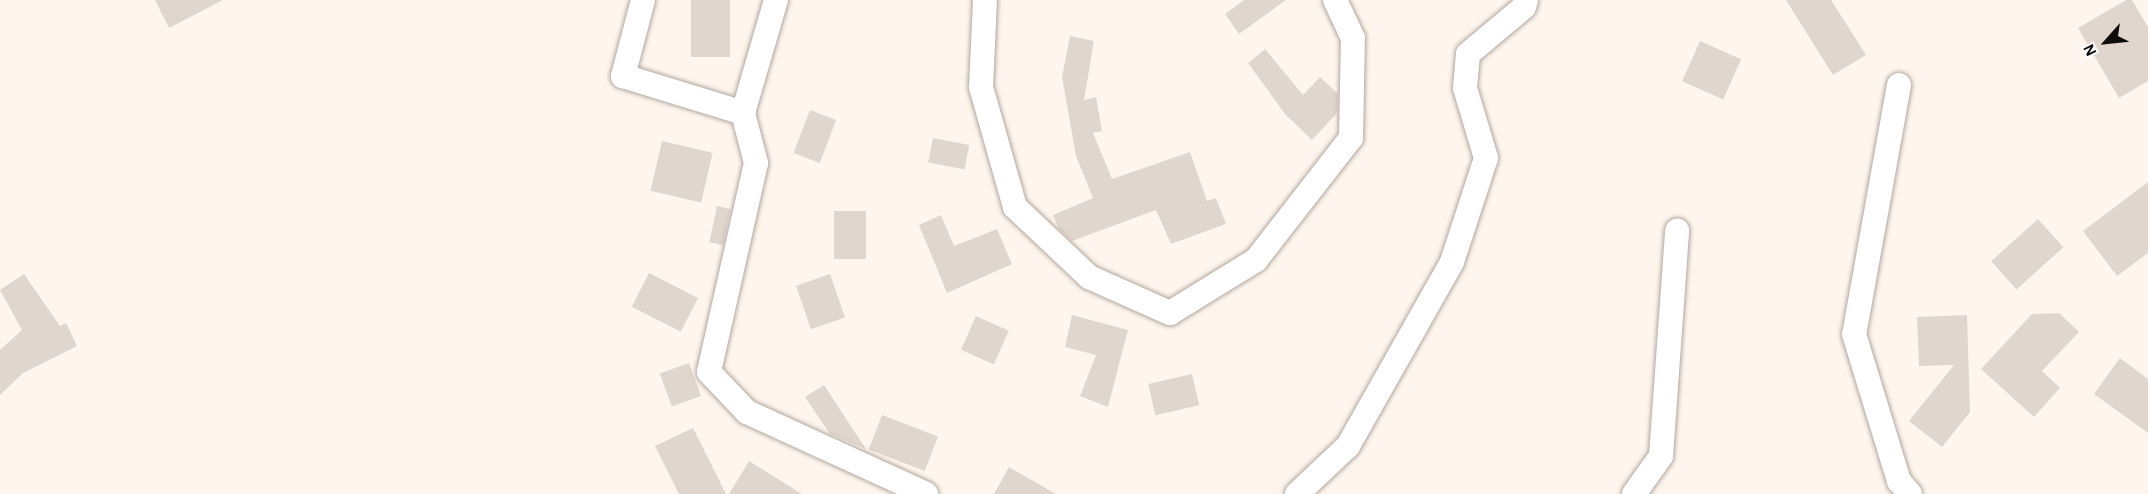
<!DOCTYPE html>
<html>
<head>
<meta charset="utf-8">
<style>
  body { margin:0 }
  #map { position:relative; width:2148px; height:494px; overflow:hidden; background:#fef6ee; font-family:"Alegreya Sans",sans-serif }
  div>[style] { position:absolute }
  .building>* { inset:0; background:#e0d6cd; transform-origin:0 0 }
  .roads { filter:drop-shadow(0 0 2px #b1a79e) drop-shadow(0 0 2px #b1a79e) }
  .street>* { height:24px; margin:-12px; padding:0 12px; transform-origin:12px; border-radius:12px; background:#fff }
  span { translate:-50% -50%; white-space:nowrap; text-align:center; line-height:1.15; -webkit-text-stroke:4.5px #fff; paint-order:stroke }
  .north { position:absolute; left:2076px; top:12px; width:60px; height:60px; -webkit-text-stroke:4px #fff; paint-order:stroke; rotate:243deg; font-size:16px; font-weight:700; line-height:24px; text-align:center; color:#0f0c09 }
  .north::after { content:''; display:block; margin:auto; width:21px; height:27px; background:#0f0c09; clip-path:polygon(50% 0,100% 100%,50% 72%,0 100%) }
</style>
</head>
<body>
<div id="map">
  <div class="building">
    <i style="clip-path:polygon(155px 0,223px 0,169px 28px)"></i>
    <i style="left:691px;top:0;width:39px;height:57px"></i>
    <i style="clip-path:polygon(1244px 0,1286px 0,1239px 34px,1225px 14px)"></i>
    <i style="clip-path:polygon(1786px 0,1831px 0,1866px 55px,1833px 75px)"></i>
    <i style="clip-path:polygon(2126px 0,2132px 0,2148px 27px,2148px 81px,2119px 98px,2078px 28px)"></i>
    <i style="clip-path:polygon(1070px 36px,1094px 41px,1084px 100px,1096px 97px,1102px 131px,1093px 133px,1112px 179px,1190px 152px,1207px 201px,1216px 198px,1226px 224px,1171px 244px,1156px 210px,1072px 241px,1059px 229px,1053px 215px,1093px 198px,1076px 156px,1062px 77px)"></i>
    <i style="left:1700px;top:41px;width:45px;height:44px;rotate:24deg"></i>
    <i style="clip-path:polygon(1265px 49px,1303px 95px,1320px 77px,1338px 94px,1337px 113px,1312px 140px,1285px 114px,1248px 63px)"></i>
    <i style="left:810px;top:110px;width:28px;height:46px;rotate:21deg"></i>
    <i style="left:933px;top:138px;width:37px;height:25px;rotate:11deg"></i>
    <i style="left:662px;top:141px;width:52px;height:51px;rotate:13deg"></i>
    <i style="clip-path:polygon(2148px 182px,2148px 253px,2117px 276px,2083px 231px)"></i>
    <i style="left:717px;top:206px;width:14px;height:37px;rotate:12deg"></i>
    <i style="left:834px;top:211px;width:32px;height:48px"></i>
    <i style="clip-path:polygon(941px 215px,954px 246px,997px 229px,1012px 264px,947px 293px,919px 225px)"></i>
    <i style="left:2038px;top:219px;width:38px;height:63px;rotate:48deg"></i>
    <i style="left:649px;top:273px;width:55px;height:38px;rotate:27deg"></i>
    <i style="clip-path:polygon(24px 274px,60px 326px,66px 323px,77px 346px,23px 373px,0 395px,0 350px,22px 330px,0 290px)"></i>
    <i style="left:830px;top:274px;width:46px;height:36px;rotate:71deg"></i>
    <i style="clip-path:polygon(2059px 313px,2079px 332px,2042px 371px,2060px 388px,2034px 417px,1981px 369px,2032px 314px)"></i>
    <i style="clip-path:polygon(1072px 315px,1128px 330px,1108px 407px,1080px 396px,1096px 355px,1065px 347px)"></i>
    <i style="clip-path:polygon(1967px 315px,1970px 412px,1942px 447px,1909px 421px,1954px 365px,1919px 366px,1917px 317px)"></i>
    <i style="left:976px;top:316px;width:36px;height:37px;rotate:24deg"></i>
    <i style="clip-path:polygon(2120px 358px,2148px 379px,2148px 433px,2094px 394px)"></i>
    <i style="left:689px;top:363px;width:35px;height:31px;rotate:70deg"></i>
    <i style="left:1192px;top:374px;width:32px;height:45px;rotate:77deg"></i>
    <i style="clip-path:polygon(824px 385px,866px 449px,830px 434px,805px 397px)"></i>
    <i style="left:882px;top:415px;width:60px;height:37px;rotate:21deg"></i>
    <i style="clip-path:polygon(693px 428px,726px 494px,679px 494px,655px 446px)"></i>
    <i style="clip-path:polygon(749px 461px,802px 494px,729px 494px)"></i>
    <i style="clip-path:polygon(1009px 467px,1056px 494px,994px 494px)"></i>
  </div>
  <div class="roads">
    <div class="street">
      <i style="left:643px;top:0;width:79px;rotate:104.7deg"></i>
      <i style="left:623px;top:76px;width:126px;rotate:17.1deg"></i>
      <i style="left:743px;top:113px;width:52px;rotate:75.4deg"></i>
      <i style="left:756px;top:163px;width:214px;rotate:102.7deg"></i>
      <i style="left:709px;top:372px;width:55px;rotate:46.5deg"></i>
      <i style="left:747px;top:412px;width:197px;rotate:24.6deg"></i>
      <i style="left:985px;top:0;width:87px;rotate:92.6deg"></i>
      <i style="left:981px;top:87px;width:125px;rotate:74.2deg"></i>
      <i style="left:1015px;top:207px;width:102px;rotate:43.4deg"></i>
      <i style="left:1089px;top:277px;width:89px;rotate:24deg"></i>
      <i style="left:1170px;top:313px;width:101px;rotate:-31.6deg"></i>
      <i style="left:1256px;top:260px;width:155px;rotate:-52.1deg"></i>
      <i style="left:1351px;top:138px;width:100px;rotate:-88.9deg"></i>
      <i style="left:1353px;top:38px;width:42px;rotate:-115.3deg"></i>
      <i style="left:1899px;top:85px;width:253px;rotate:100.2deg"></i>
      <i style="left:1854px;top:334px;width:154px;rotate:73deg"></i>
      <i style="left:1899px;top:481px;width:17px;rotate:50deg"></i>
      <i style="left:743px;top:113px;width:118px;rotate:-73.7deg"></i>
      <i style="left:1297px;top:494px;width:70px;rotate:-43.3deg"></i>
      <i style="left:1348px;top:446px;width:211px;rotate:-60.5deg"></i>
      <i style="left:1452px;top:262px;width:109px;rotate:-71.9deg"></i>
      <i style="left:1486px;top:158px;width:73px;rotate:-106.7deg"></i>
      <i style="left:1465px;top:88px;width:34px;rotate:-85deg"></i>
      <i style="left:1468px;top:54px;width:73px;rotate:-40deg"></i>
      <i style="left:1524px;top:7px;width:7px;rotate:-74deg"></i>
      <i style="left:1634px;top:494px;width:47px;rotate:-54.6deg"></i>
      <i style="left:1661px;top:456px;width:226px;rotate:-85.9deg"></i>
    </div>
  </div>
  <div class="north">N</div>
</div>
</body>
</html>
